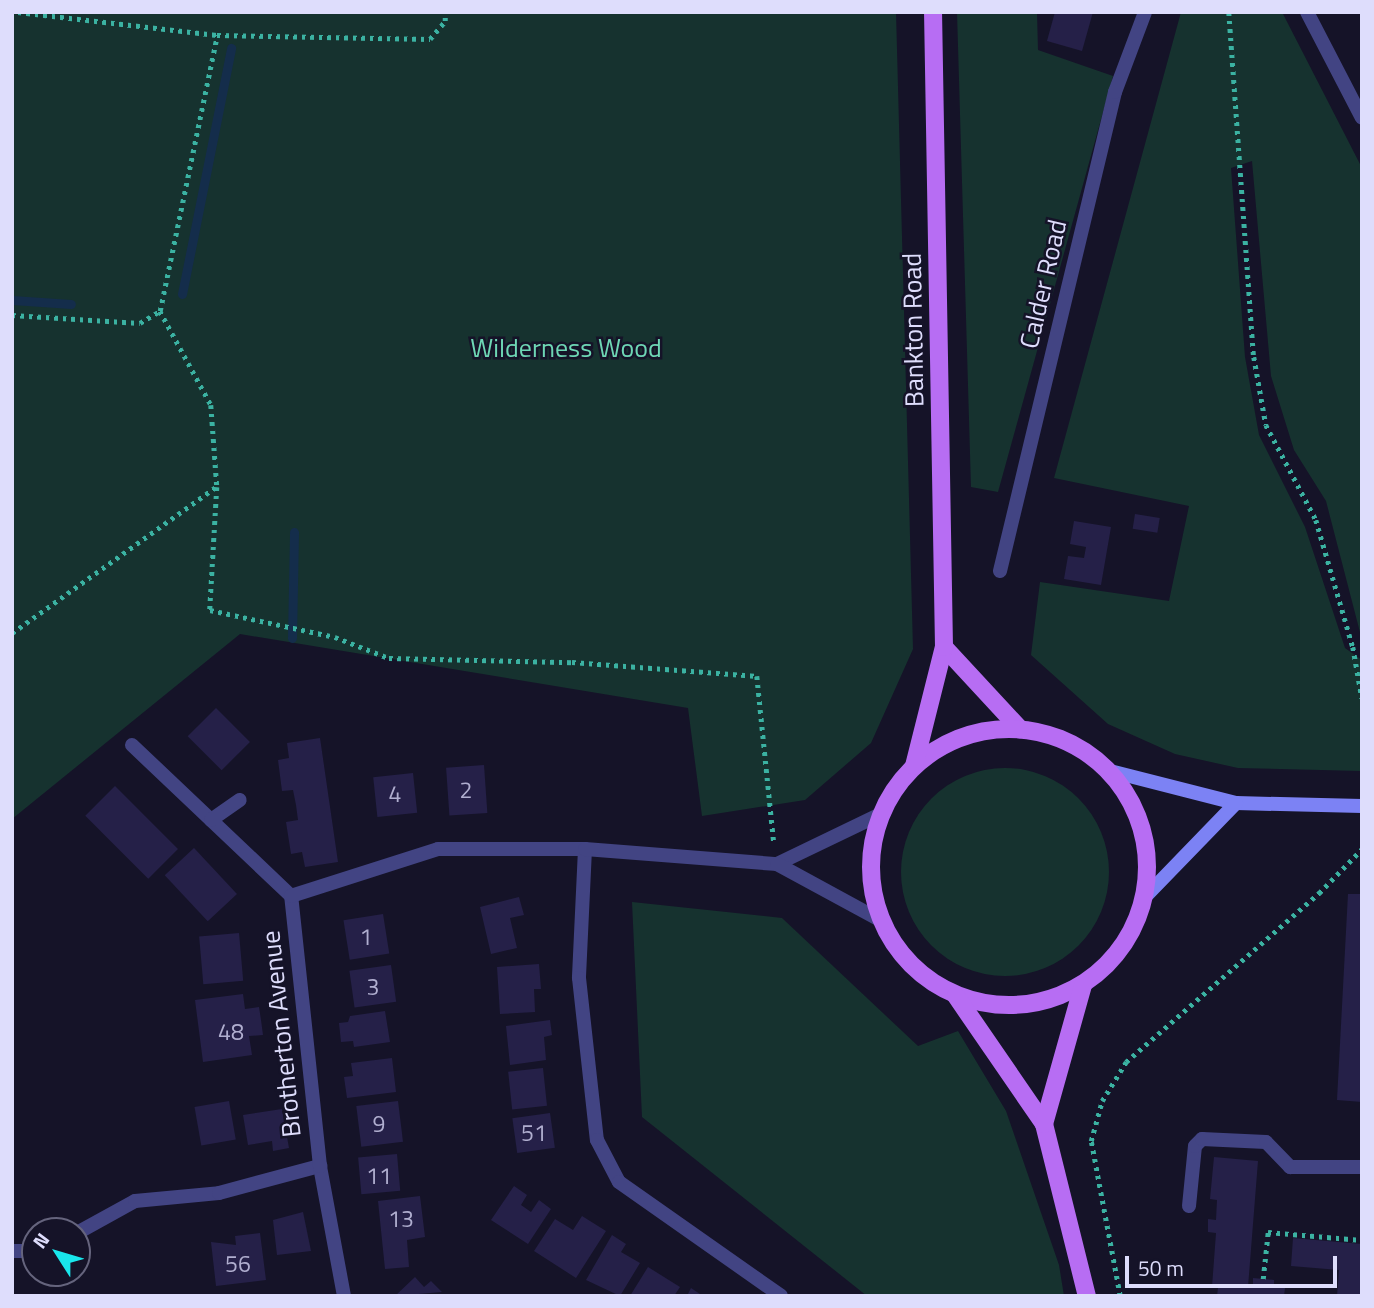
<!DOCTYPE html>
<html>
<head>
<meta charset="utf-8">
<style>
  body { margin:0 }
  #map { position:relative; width:1374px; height:1308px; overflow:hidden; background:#151328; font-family:"Titillium Web",sans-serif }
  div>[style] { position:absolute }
  .green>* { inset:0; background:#16322f }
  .round { border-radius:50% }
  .stream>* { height:9px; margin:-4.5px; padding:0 4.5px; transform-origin:4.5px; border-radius:4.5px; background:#142d4b }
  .building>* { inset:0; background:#252048; transform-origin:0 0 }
  .path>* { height:4.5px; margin-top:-2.25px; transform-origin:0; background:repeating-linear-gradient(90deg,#3bb2a2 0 3.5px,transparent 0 8.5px) }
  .lane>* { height:14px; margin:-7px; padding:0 7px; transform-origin:7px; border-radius:7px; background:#424483 }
  .street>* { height:14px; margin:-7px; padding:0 7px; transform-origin:7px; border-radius:7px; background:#424483 }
  .secondary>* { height:14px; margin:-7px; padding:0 7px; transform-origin:7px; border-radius:7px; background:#7c82f4 }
  .primary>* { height:18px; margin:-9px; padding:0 9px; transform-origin:9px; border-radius:9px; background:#b76df3 }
  .primary>.ring { margin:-9px; padding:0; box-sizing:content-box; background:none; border:18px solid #b76df3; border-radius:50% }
  span { translate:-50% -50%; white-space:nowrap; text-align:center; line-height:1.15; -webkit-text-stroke:5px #151328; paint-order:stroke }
  .number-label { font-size:23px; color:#b0aecf }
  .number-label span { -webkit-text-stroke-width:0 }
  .street-label { font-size:26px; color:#deddfc }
  .park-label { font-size:26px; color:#6ed7b5 }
  .frame { position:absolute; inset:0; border:14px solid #deddfc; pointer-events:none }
  .north { position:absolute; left:21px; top:1217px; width:70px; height:70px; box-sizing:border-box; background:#151328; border:2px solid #65647d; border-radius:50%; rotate:307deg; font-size:19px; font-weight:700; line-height:28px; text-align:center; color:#deddfc }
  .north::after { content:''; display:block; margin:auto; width:24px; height:32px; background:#19e7ec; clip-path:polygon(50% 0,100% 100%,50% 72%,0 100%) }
  .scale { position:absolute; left:1125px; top:1256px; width:212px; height:32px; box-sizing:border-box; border:4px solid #deddfc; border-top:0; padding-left:9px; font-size:21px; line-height:24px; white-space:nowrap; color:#deddfc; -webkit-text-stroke:5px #151328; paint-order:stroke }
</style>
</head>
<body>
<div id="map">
  <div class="green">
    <i style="clip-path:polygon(12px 12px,896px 12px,913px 649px,871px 743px,805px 800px,702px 816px,688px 708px,240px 634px,12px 819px)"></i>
    <i style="clip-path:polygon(957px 12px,1037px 12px,1038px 50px,1113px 76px,998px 492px,971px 487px)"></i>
    <i style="clip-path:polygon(1181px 12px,1282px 12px,1362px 168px,1362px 640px,1326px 501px,1294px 450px,1271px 376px,1252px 161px,1231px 168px,1245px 357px,1259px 435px,1305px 527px,1345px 648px,1362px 660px,1362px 771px,1238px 768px,1175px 754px,1108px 724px,1031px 655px,1040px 582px,1169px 601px,1189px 506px,1054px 478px)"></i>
    <i class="round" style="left:901px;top:768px;width:208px;height:208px"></i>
    <i style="clip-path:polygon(632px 902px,782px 918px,918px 1046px,958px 1031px,1006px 1111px,1059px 1265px,1064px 1296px,867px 1296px,642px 1117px)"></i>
  </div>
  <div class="stream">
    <i style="left:182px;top:294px;width:251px;rotate:-78.7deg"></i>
    <i style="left:12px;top:300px;width:59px;rotate:3.9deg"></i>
    <i style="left:292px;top:638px;width:106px;rotate:-88.9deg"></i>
  </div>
  <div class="building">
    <i style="clip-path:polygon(1055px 12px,1093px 12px,1082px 51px,1047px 41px)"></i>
    <i style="left:1135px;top:514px;width:25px;height:15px;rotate:9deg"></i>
    <i style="clip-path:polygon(1074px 521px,1111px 527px,1101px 585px,1064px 579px,1068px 556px,1084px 558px,1086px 547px,1070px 544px)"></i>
    <i style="left:216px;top:708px;width:48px;height:40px;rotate:45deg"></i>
    <i style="clip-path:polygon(320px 738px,338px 862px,305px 867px,302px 852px,291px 854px,286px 822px,298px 820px,296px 805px,293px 790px,282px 791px,278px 760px,289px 758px,287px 743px)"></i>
    <i style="left:484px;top:765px;width:48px;height:38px;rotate:86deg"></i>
    <i style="left:413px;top:773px;width:40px;height:40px;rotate:84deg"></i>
    <i style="left:115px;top:786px;width:89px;height:42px;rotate:45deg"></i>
    <i style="left:194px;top:848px;width:63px;height:40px;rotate:47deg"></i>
    <i style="clip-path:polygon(1348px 894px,1362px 894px,1362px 1102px,1337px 1100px)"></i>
    <i style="clip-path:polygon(519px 897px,524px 915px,510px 918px,517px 948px,491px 954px,480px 907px)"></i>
    <i style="left:383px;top:914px;width:40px;height:40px;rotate:81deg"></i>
    <i style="left:239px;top:933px;width:48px;height:40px;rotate:85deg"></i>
    <i style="clip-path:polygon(539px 964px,541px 989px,534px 989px,535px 1012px,500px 1014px,497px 967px)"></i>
    <i style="left:391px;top:965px;width:37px;height:42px;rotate:82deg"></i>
    <i style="clip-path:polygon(243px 994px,245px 1009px,259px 1007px,261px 1020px,263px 1035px,249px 1036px,252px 1055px,203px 1062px,195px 1000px)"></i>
    <i style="clip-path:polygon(385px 1011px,390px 1042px,354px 1047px,353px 1041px,341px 1042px,339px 1023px,348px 1022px,350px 1016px)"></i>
    <i style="clip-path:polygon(550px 1020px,552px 1035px,544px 1037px,546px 1060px,510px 1065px,506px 1026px)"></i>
    <i style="clip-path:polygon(392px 1058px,396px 1092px,347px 1098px,344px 1077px,353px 1076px,351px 1063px)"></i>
    <i style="left:543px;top:1068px;width:38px;height:35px;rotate:84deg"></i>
    <i style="left:229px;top:1101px;width:39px;height:35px;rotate:80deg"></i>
    <i style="left:398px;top:1101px;width:41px;height:42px;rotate:83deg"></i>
    <i style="clip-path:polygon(282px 1109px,289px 1148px,273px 1151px,272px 1141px,248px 1145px,243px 1115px)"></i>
    <i style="left:550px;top:1113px;width:35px;height:38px;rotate:82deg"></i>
    <i style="left:397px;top:1154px;width:37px;height:39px;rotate:85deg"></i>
    <i style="clip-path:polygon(1214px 1157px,1258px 1161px,1248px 1287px,1253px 1287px,1253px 1278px,1274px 1280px,1274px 1287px,1285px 1288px,1284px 1296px,1217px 1296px,1218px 1288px,1212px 1287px,1216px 1233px,1208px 1232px,1208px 1219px,1216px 1220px,1217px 1200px,1210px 1199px)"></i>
    <i style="clip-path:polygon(514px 1186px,527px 1195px,521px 1205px,531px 1212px,539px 1200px,551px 1209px,528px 1244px,491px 1220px)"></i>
    <i style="clip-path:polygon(420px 1196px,425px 1237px,407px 1240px,409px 1267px,385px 1269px,378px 1201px)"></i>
    <i style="clip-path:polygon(303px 1212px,311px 1251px,277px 1255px,273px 1220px)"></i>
    <i style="clip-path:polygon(582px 1216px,606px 1231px,576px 1278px,534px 1251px,555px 1219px,573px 1230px)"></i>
    <i style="clip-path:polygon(260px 1233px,266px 1280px,216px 1286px,211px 1242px,236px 1245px,235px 1236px)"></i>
    <i style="clip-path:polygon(612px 1235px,626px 1244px,621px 1252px,640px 1263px,620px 1296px,586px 1280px)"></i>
    <i style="clip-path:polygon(1293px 1238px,1362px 1244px,1361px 1296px,1337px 1296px,1339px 1270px,1291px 1266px)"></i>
    <i style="clip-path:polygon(648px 1267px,680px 1287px,674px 1296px,630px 1296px)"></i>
    <i style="clip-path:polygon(415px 1277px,424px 1287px,431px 1281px,442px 1292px,395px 1296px)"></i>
    <i style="clip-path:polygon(691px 1288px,703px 1296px,687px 1296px)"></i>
  </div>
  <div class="path">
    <i style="left:18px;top:12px;width:200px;rotate:6.6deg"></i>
    <i style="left:217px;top:35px;width:213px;rotate:1.1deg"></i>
    <i style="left:430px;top:39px;width:23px;rotate:-50deg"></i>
    <i style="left:445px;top:21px;width:9px;rotate:-90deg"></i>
    <i style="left:1229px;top:12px;width:346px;rotate:85.9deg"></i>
    <i style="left:1254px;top:357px;width:69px;rotate:80deg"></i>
    <i style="left:1266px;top:425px;width:107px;rotate:62.2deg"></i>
    <i style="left:1316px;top:520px;width:132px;rotate:73.8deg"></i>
    <i style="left:1353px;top:647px;width:52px;rotate:80deg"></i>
    <i style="left:160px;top:311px;width:107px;rotate:61.5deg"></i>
    <i style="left:211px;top:405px;width:82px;rotate:85.8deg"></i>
    <i style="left:217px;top:487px;width:123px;rotate:93.3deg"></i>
    <i style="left:210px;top:610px;width:128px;rotate:12.2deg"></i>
    <i style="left:335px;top:637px;width:58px;rotate:21.3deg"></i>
    <i style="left:389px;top:658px;width:183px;rotate:1.3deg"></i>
    <i style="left:572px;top:662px;width:186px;rotate:4.3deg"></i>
    <i style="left:757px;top:676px;width:168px;rotate:84.2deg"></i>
    <i style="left:12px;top:315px;width:128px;rotate:3.6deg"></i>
    <i style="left:140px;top:323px;width:23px;rotate:-31deg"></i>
    <i style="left:160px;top:311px;width:282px;rotate:-78.3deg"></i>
    <i style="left:12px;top:633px;width:251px;rotate:-35.6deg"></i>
    <i style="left:1263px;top:1279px;width:47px;rotate:-83.9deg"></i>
    <i style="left:1268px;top:1232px;width:94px;rotate:4.9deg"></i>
    <i style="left:1120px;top:1296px;width:158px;rotate:-100.6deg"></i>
    <i style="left:1091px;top:1141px;width:41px;rotate:-74.6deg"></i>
    <i style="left:1102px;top:1101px;width:46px;rotate:-58.4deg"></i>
    <i style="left:1126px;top:1062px;width:257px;rotate:-41.2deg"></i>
    <i style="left:1319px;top:893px;width:62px;rotate:-45.7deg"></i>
  </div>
  <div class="lane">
    <i style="left:1189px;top:1206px;width:60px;rotate:-84.3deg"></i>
    <i style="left:1195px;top:1146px;width:10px;rotate:-45deg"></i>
    <i style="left:1202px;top:1139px;width:64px;rotate:2.7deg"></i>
    <i style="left:1266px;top:1142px;width:35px;rotate:46deg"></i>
    <i style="left:1290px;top:1167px;width:72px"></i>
  </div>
  <div class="street">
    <i style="left:1307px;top:12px;width:119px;rotate:62.6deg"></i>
    <i style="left:1000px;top:571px;width:493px;rotate:-76.5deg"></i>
    <i style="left:1115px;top:92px;width:85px;rotate:-69.4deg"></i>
    <i style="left:132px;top:745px;width:219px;rotate:43.5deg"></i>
    <i style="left:211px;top:820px;width:35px;rotate:-35deg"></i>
    <i style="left:585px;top:849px;width:129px;rotate:92.7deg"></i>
    <i style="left:579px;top:978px;width:163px;rotate:83.7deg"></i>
    <i style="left:597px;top:1140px;width:47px;rotate:62.4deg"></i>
    <i style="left:619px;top:1182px;width:198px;rotate:35.1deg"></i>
    <i style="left:777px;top:864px;width:115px;rotate:-25.7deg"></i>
    <i style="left:77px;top:1233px;width:66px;rotate:-28.9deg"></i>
    <i style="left:135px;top:1201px;width:84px;rotate:-5.4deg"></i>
    <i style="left:219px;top:1193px;width:105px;rotate:-15deg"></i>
    <i style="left:12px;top:1251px;width:23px"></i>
    <i style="left:344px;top:1296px;width:132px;rotate:-100.5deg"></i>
    <i style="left:320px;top:1166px;width:272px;rotate:-96.1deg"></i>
    <i style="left:291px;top:896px;width:154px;rotate:-17.7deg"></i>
    <i style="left:438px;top:849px;width:147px"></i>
    <i style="left:585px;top:849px;width:193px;rotate:4.5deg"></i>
    <i style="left:777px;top:864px;width:117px;rotate:28.5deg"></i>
  </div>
  <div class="secondary">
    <i style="left:1110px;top:771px;width:130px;rotate:14.3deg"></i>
    <i style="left:1236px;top:803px;width:126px;rotate:1.4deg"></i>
    <i style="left:1145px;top:897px;width:131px;rotate:-45.9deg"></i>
  </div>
  <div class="primary">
    <i style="left:944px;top:647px;width:112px;rotate:47.2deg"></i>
    <i class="ring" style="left:871px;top:729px;width:258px;height:258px"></i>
    <i style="left:914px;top:766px;width:123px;rotate:-75.9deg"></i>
    <i style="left:944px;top:647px;width:635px;rotate:-90.99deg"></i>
    <i style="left:956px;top:996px;width:155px;rotate:55.5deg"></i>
    <i style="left:1044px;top:1124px;width:177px;rotate:76deg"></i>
    <i style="left:1044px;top:1124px;width:144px;rotate:-74.3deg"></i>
  </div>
  <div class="number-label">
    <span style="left:466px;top:790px">2</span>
    <span style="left:395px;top:794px">4</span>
    <span style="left:366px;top:937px">1</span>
    <span style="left:373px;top:987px">3</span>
    <span style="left:231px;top:1032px">48</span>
    <span style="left:379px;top:1124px">9</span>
    <span style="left:534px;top:1133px">51</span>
    <span style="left:379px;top:1176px">11</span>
    <span style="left:401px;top:1219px">13</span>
    <span style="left:238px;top:1264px">56</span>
  </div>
  <div class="street-label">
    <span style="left:1043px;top:284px;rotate:-77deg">Calder Road</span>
    <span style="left:913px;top:330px;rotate:-91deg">Bankton Road</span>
    <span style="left:281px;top:1034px;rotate:-96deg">Brotherton Avenue</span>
  </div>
  <div class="park-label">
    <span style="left:566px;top:348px">Wilderness Wood</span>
  </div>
  <div class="frame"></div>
  <div class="north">N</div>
  <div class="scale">50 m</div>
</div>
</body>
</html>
